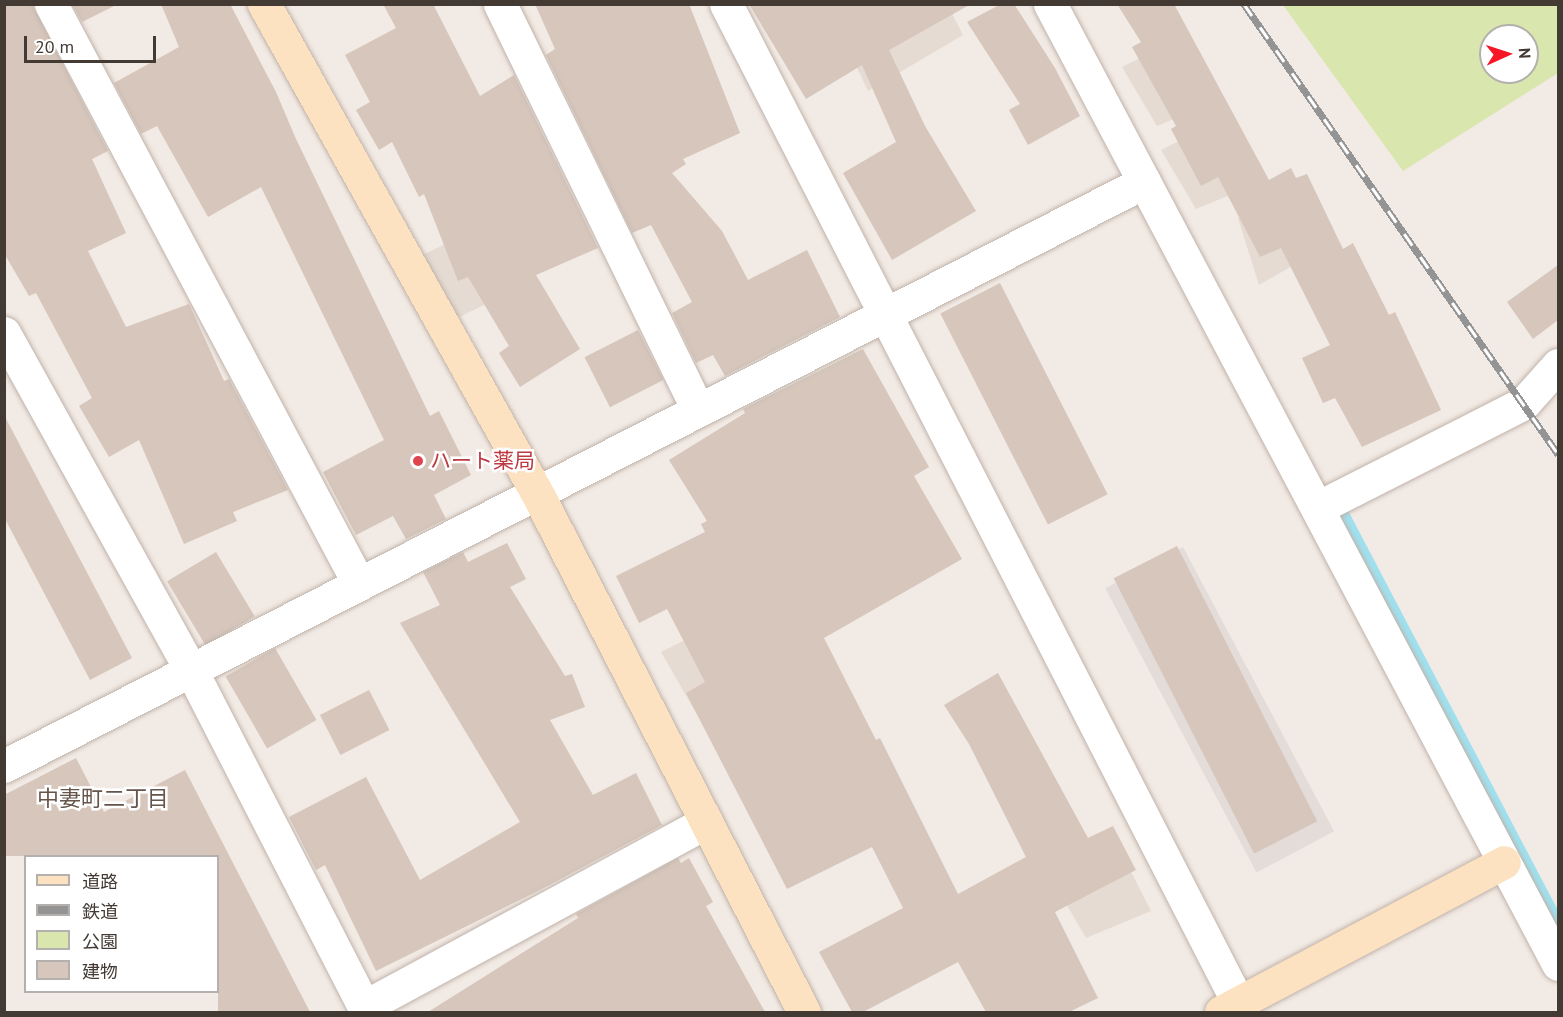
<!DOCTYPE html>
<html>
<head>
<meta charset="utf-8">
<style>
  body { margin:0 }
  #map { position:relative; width:1563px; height:1017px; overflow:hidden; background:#f2eae4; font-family:"PT Sans","Noto Sans JP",sans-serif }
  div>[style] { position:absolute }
  .residential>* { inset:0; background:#e5dbd2; transform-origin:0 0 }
  .industrial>* { inset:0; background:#e3dcd9; transform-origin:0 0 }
  .green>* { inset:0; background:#d9e6ad }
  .stream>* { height:14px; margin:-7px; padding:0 7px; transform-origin:7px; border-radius:7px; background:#a0e0ee }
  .building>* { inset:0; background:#d6c6bc; transform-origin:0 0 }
  .roads { filter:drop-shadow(0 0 2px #c0b3aa) drop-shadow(0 0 2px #c0b3aa) }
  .street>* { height:33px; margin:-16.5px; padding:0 16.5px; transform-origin:16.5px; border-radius:16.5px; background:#fff }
  .secondary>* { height:33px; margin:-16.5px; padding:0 16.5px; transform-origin:16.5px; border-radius:16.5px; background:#fde2c2 }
  .rail>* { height:7px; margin-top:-3.5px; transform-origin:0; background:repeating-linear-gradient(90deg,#fff 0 14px,#949494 0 28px); box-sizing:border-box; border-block:2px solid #949494 }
  .dots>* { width:16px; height:16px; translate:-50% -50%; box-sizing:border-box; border:3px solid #fff; border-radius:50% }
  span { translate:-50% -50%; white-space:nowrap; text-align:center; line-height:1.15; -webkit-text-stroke:5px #fff; paint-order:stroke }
  .health-label { font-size:21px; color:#be3a42 }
  .left { translate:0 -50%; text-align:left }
  .neighbourhood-label { font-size:22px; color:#66554b }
  .frame { position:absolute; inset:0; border:6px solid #433a34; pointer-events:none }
  .legend { position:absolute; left:24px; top:855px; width:195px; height:138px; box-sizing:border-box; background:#fff; border:2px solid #b4b0ae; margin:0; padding:8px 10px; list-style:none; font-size:18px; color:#433a34 }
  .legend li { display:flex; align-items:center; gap:12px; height:30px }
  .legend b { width:30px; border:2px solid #b4b0ae }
  .north { position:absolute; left:1479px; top:24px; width:60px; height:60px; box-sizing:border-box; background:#fff; border:2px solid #b4b0ae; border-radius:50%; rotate:87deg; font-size:16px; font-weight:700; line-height:24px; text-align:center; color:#433a34 }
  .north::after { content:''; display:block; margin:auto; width:21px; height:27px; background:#f61626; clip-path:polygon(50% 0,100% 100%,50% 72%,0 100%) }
  .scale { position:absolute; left:24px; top:36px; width:132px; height:27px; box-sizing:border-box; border:3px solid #433a34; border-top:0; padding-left:8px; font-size:18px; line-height:21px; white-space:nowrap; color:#433a34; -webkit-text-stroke:4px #fff; paint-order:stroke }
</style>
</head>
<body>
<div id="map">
  <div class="residential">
    <i style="clip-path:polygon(947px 4px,963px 35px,868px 91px,841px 34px)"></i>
    <i style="clip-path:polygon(1189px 34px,1222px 99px,1157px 126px,1122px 67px)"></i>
    <i style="clip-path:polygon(1228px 117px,1261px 182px,1196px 209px,1161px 150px)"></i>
    <i style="clip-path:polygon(1305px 193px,1334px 242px,1259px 285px,1238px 218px)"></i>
    <i style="left:490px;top:222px;width:72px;height:75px;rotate:64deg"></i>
    <i style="clip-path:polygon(728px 619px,695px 711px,661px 652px)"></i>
    <i style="clip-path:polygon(1118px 846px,1151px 911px,1086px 938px,1051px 878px)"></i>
  </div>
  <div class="industrial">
    <i style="left:1183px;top:547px;width:322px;height:88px;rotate:62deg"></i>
  </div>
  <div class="green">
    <i style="clip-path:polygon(evenodd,1283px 5px,1558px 5px,1558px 73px,1403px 171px,1283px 5px,1491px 36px,1527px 36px,1527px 72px,1491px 72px,1491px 36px)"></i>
  </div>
  <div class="stream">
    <i style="left:1342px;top:514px;width:465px;rotate:62.3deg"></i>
  </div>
  <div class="building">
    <i style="clip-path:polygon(4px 4px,32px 4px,108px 151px,92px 159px,126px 233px,88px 251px,126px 327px,189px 304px,224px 381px,229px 379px,288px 490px,233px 512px,237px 521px,184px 544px,139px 440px,109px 457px,79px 406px,92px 398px,36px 293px,29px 296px,4px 253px)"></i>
    <i style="clip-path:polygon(72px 4px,118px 4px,82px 22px)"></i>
    <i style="clip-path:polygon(161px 4px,230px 4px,276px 92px,296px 139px,430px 416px,439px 411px,471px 475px,434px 495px,446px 519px,406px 539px,393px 516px,356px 535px,323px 472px,384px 440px,261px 187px,208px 217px,157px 126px,141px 134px,114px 83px,179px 47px)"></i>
    <i style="clip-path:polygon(383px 4px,433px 4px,480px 96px,514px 75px,598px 248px,536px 275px,580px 349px,520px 387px,499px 353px,509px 346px,468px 277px,458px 281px,424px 194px,419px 197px,392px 142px,379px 150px,356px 110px,370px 102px,345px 55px,396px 28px)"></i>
    <i style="clip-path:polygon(535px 4px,689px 4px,740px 133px,683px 159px,686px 164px,672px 173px,722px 231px,748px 280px,807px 250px,840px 317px,725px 376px,713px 355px,696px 363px,672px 313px,692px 302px,651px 225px,632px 233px,546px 55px,555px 49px)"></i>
    <i style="clip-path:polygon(749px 4px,971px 4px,889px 50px,925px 126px,976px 211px,892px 260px,843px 173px,896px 142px,862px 65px,806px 99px)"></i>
    <i style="clip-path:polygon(1001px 4px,1014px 4px,1055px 68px,1080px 116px,1028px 145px,1009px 110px,1020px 104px,967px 22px)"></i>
    <i style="clip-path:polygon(1117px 4px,1174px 4px,1269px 180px,1291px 168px,1296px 178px,1307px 174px,1343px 249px,1353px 243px,1389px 315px,1395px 312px,1441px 410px,1362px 447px,1335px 398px,1323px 403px,1302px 358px,1330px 345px,1281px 248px,1260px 257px,1218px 177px,1201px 186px,1171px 129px,1176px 126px,1132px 47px,1141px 42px)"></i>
    <i style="clip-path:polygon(1558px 265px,1558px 320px,1533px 339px,1507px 302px)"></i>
    <i style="left:1000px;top:283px;width:237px;height:67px;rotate:63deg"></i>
    <i style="left:638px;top:330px;width:56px;height:60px;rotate:63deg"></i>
    <i style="clip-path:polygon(863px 349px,929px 467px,914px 476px,962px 559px,824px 638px,876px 740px,880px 738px,958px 894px,1026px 857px,969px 744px,944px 705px,998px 673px,1088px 838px,1113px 826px,1136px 870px,1055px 912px,1098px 998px,1069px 1012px,986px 1012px,958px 962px,863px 1012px,852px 1012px,819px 952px,903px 908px,872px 847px,787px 889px,686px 693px,705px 682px,667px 609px,639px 623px,616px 576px,705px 532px,701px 524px,707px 521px,669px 460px,745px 413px,743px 409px)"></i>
    <i style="clip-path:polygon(4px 415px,132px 658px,90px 680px,4px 517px)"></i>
    <i style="clip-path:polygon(507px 543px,526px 579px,510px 587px,565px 676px,572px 674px,585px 707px,550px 720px,593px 795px,636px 773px,662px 825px,540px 890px,376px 971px,325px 865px,316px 870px,289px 817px,366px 777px,420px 880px,520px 822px,400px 623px,440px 605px,423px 572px,463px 552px,468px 562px)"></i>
    <i style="left:1177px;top:546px;width:309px;height:71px;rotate:63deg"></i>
    <i style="left:216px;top:552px;width:75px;height:57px;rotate:59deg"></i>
    <i style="left:275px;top:648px;width:83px;height:57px;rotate:60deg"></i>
    <i style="left:369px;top:690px;width:45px;height:55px;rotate:63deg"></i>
    <i style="clip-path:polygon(76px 758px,104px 812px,185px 770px,310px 1012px,218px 1012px,218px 856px,4px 856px,4px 795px)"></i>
    <i style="clip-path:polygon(678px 858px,681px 863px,689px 858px,713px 902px,706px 906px,765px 1012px,428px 1012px,578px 918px,576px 914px)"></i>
  </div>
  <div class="roads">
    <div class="street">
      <i style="left:51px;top:4px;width:657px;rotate:62.03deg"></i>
      <i style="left:500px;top:4px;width:452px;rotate:64deg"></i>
      <i style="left:726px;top:4px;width:1133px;rotate:62.85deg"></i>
      <i style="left:1050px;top:4px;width:1086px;rotate:62.11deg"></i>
      <i style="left:4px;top:333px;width:385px;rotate:61deg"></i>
      <i style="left:191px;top:670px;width:385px;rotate:62.8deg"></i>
      <i style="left:1317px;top:508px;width:232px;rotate:-26.9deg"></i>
      <i style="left:1524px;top:403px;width:51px;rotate:-48.2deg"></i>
      <i style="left:4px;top:766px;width:1281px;rotate:-27.13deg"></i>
      <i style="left:364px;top:1007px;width:389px;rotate:-28.4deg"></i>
    </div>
    <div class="secondary">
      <i style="left:264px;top:4px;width:560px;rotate:60.83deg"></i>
      <i style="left:537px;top:493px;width:584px;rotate:62.78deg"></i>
      <i style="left:1221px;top:1012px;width:320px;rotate:-27.9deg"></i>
    </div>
  </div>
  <div class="rail">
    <i style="left:1244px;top:4px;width:549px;rotate:55.09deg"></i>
  </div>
  <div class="dots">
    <i style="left:418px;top:461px;background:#e0444e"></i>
  </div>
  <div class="health-label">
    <span class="left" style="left:430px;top:461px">ハート薬局</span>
  </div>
  <div class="neighbourhood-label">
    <span style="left:103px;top:799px">中妻町二丁目</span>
  </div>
  <div class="frame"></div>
  <ul class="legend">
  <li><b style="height:8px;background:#fde2c2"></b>道路</li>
  <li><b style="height:8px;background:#949494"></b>鉄道</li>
  <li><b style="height:16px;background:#d9e6ad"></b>公園</li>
  <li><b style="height:16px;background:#d6c6bc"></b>建物</li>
  </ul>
  <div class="north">N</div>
  <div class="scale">20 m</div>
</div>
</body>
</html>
